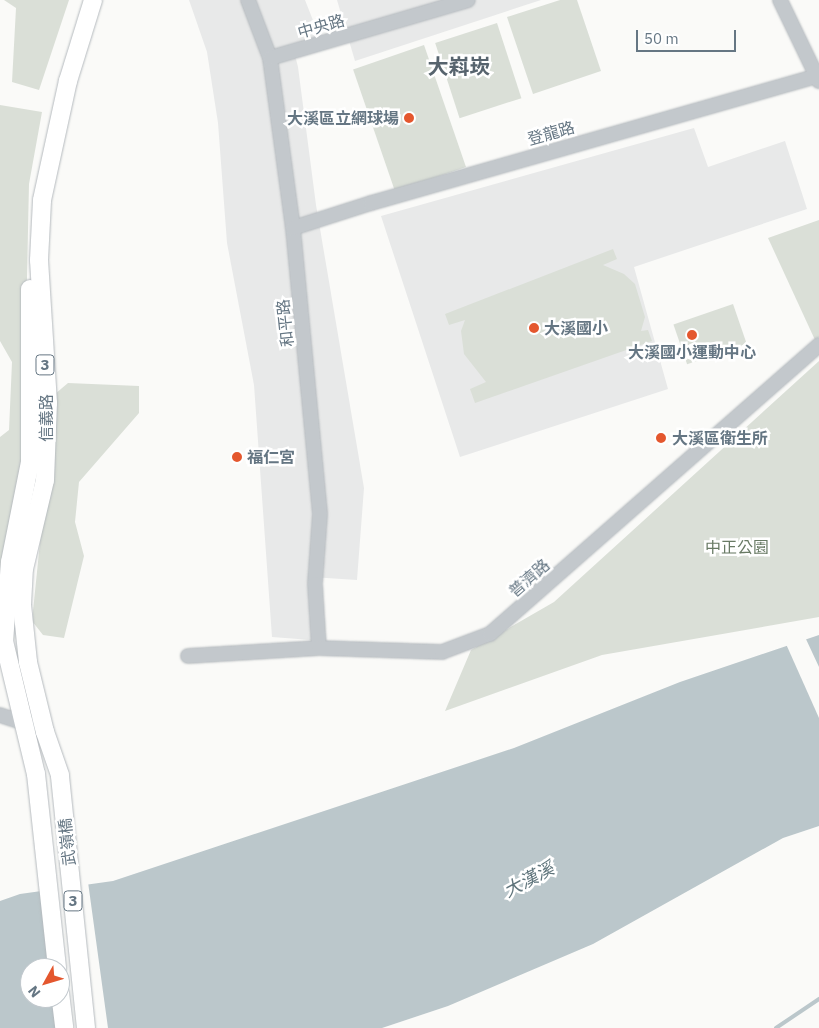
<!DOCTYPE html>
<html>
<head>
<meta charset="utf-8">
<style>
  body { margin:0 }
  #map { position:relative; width:819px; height:1028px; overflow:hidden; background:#fafaf8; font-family:"IBM Plex Sans","Noto Sans TC",sans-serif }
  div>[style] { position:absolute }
  .built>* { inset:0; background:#e8e9e9 }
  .green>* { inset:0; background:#dadfd7; transform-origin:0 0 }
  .water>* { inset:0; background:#bbc7cb }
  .pier>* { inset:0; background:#fafaf8 }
  .stream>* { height:4px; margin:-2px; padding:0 2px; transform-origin:2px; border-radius:2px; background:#bbc7cb }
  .roads { filter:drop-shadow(0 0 1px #b5babe) drop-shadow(0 0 1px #b5babe) }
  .minor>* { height:14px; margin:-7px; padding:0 7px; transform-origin:7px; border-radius:7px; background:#c3c8cc }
  .major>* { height:18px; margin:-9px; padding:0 9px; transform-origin:9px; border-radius:9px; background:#fff }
  .dots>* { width:14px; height:14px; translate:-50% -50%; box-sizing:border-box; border:2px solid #fff; border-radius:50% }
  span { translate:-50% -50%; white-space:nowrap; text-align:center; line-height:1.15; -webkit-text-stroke:5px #fff; paint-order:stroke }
  .shield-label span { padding:1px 4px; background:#fff; border:1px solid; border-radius:4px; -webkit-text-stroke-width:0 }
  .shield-label { font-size:15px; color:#657683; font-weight:700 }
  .street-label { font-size:16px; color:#657683 }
  .poi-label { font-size:16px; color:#657683; font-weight:700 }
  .right { translate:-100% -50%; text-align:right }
  .left { translate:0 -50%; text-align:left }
  .park-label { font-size:16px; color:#687a64 }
  .water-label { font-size:18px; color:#60757c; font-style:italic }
  .district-label { font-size:21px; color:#57646e; font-weight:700 }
  .north { position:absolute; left:20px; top:958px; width:50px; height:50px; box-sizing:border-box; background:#fff; border:1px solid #c1c8cd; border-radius:50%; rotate:231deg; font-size:14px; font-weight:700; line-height:20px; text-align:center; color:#657683 }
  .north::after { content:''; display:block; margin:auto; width:18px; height:22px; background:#e4572e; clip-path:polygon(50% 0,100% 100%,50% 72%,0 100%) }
  .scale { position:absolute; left:636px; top:30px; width:100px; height:22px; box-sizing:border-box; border:2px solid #657683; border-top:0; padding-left:6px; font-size:15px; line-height:18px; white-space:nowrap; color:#657683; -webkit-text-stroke:4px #fff; paint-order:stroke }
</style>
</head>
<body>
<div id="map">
  <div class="built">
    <i style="clip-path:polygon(189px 0,305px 0,320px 38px,293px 47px,298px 67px,316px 205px,364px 488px,357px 580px,311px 577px,311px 640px,272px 637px,254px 385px,227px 243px,218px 123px,207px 52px)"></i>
    <i style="clip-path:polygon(337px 0,541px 0,355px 61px)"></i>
    <i style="clip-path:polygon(694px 128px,708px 167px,785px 141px,807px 209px,634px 267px,668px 389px,460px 457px,381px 216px)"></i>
  </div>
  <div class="green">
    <i style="clip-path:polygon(4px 0,69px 0,39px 90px,12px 82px,16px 8px)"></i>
    <i style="clip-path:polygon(560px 0,577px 0,601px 71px,533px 94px,507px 17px)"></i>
    <i style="left:497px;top:23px;width:79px;height:65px;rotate:72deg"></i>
    <i style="left:424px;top:45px;width:129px;height:75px;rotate:71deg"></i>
    <i style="clip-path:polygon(0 105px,42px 112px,29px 184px,23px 465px,0 571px,0 437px,9px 430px,12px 362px,0 341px)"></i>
    <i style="clip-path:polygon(819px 220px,819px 337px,815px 340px,768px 238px)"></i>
    <i style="clip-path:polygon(613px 249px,617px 259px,603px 265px,624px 274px,635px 284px,645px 317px,641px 331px,648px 330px,652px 341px,475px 403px,470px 389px,486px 382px,464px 354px,461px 331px,465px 320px,449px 325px,445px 314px)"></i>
    <i style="left:733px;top:304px;width:42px;height:63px;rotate:71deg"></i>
    <i style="clip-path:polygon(819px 361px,819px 617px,602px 655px,445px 711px,471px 650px,554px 602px)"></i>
    <i style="clip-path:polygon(68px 383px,139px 386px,139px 413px,79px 482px,75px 522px,84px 556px,64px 638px,43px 635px,32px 621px,55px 394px)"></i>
  </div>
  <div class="water">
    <i style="clip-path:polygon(evenodd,819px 635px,819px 826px,783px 838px,593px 944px,448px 1006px,382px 1028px,0 1028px,0 901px,20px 894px,113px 881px,514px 748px,680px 682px,819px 635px,30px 968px,60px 968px,60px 998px,30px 998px,30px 968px)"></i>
  </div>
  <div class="pier">
    <i style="clip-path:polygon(805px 637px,819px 667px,819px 718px,786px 644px)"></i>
    <i style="clip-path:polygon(88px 882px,108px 1028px,58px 1028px,60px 968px,42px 888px)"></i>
  </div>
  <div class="stream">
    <i style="left:776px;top:1028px;width:52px;rotate:-34deg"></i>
  </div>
  <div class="roads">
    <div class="minor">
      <i style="left:248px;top:0;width:62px;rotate:69.2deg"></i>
      <i style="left:270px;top:58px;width:172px;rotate:82.3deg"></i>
      <i style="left:293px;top:228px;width:287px;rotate:84.6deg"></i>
      <i style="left:320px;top:514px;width:70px;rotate:94.1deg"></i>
      <i style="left:315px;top:584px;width:64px;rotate:86.4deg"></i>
      <i style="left:780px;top:0;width:90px;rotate:64.3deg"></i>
      <i style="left:270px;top:58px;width:206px;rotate:-16.3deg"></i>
      <i style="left:293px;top:228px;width:82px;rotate:-17.8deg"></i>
      <i style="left:371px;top:203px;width:466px;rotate:-15.9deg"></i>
      <i style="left:188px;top:656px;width:131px;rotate:-3.5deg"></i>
      <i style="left:319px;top:648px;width:123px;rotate:1.9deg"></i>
      <i style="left:442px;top:652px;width:51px;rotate:-20.6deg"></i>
      <i style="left:490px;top:634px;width:438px;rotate:-41.3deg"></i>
      <i style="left:0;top:715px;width:32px;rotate:18deg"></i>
    </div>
    <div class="major">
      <i style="left:30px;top:289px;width:173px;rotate:90deg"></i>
      <i style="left:30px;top:462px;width:102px;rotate:101.3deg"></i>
      <i style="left:10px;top:562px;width:79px;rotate:94.3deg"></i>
      <i style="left:4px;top:641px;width:137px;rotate:76.5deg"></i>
      <i style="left:36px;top:774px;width:195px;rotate:83.8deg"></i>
      <i style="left:60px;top:993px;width:35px;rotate:83deg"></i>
      <i style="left:86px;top:1028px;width:254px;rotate:-95.9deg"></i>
      <i style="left:60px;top:775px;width:46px;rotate:-109.2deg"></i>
      <i style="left:45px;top:732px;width:72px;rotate:-103.7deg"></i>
      <i style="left:28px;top:662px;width:57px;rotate:-96deg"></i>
      <i style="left:22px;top:605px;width:36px;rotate:-87deg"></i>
      <i style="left:24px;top:569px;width:91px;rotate:-76.7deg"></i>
      <i style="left:45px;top:480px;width:77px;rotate:-87.8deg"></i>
      <i style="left:48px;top:403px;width:143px;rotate:-93.6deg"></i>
      <i style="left:39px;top:260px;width:60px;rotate:-87.1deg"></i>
      <i style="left:42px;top:200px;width:122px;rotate:-77.7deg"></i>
      <i style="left:68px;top:81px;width:85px;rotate:-72.8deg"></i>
    </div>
  </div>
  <div class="dots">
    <i style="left:409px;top:118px;background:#e4572e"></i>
    <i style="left:534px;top:328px;background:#e4572e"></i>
    <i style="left:692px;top:335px;background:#e4572e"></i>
    <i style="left:661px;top:438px;background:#e4572e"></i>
    <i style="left:237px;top:457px;background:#e4572e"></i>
  </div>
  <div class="shield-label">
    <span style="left:45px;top:365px">3</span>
    <span style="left:73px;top:901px">3</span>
  </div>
  <div class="street-label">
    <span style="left:321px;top:26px;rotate:-16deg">中央路</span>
    <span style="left:551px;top:133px;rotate:-16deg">登龍路</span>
    <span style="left:285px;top:323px;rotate:-96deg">和平路</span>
    <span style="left:46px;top:418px;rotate:-90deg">信義路</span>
    <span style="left:529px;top:578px;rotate:-41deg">普濟路</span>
    <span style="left:67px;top:842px;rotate:-96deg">武嶺橋</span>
  </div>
  <div class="poi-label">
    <span class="right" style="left:399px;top:118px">大溪區立網球場</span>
    <span class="left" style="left:544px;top:328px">大溪國小</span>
    <span style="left:692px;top:352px">大溪國小運動中心</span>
    <span class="left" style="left:672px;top:438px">大溪區衛生所</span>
    <span class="left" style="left:247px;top:457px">福仁宮</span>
  </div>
  <div class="park-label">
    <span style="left:737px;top:547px">中正公園</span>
  </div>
  <div class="water-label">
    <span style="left:529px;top:880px;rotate:-28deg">大漢溪</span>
  </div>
  <div class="district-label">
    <span style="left:459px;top:66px">大嵙崁</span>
  </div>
  <div class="north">N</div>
  <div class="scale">50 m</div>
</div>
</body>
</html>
